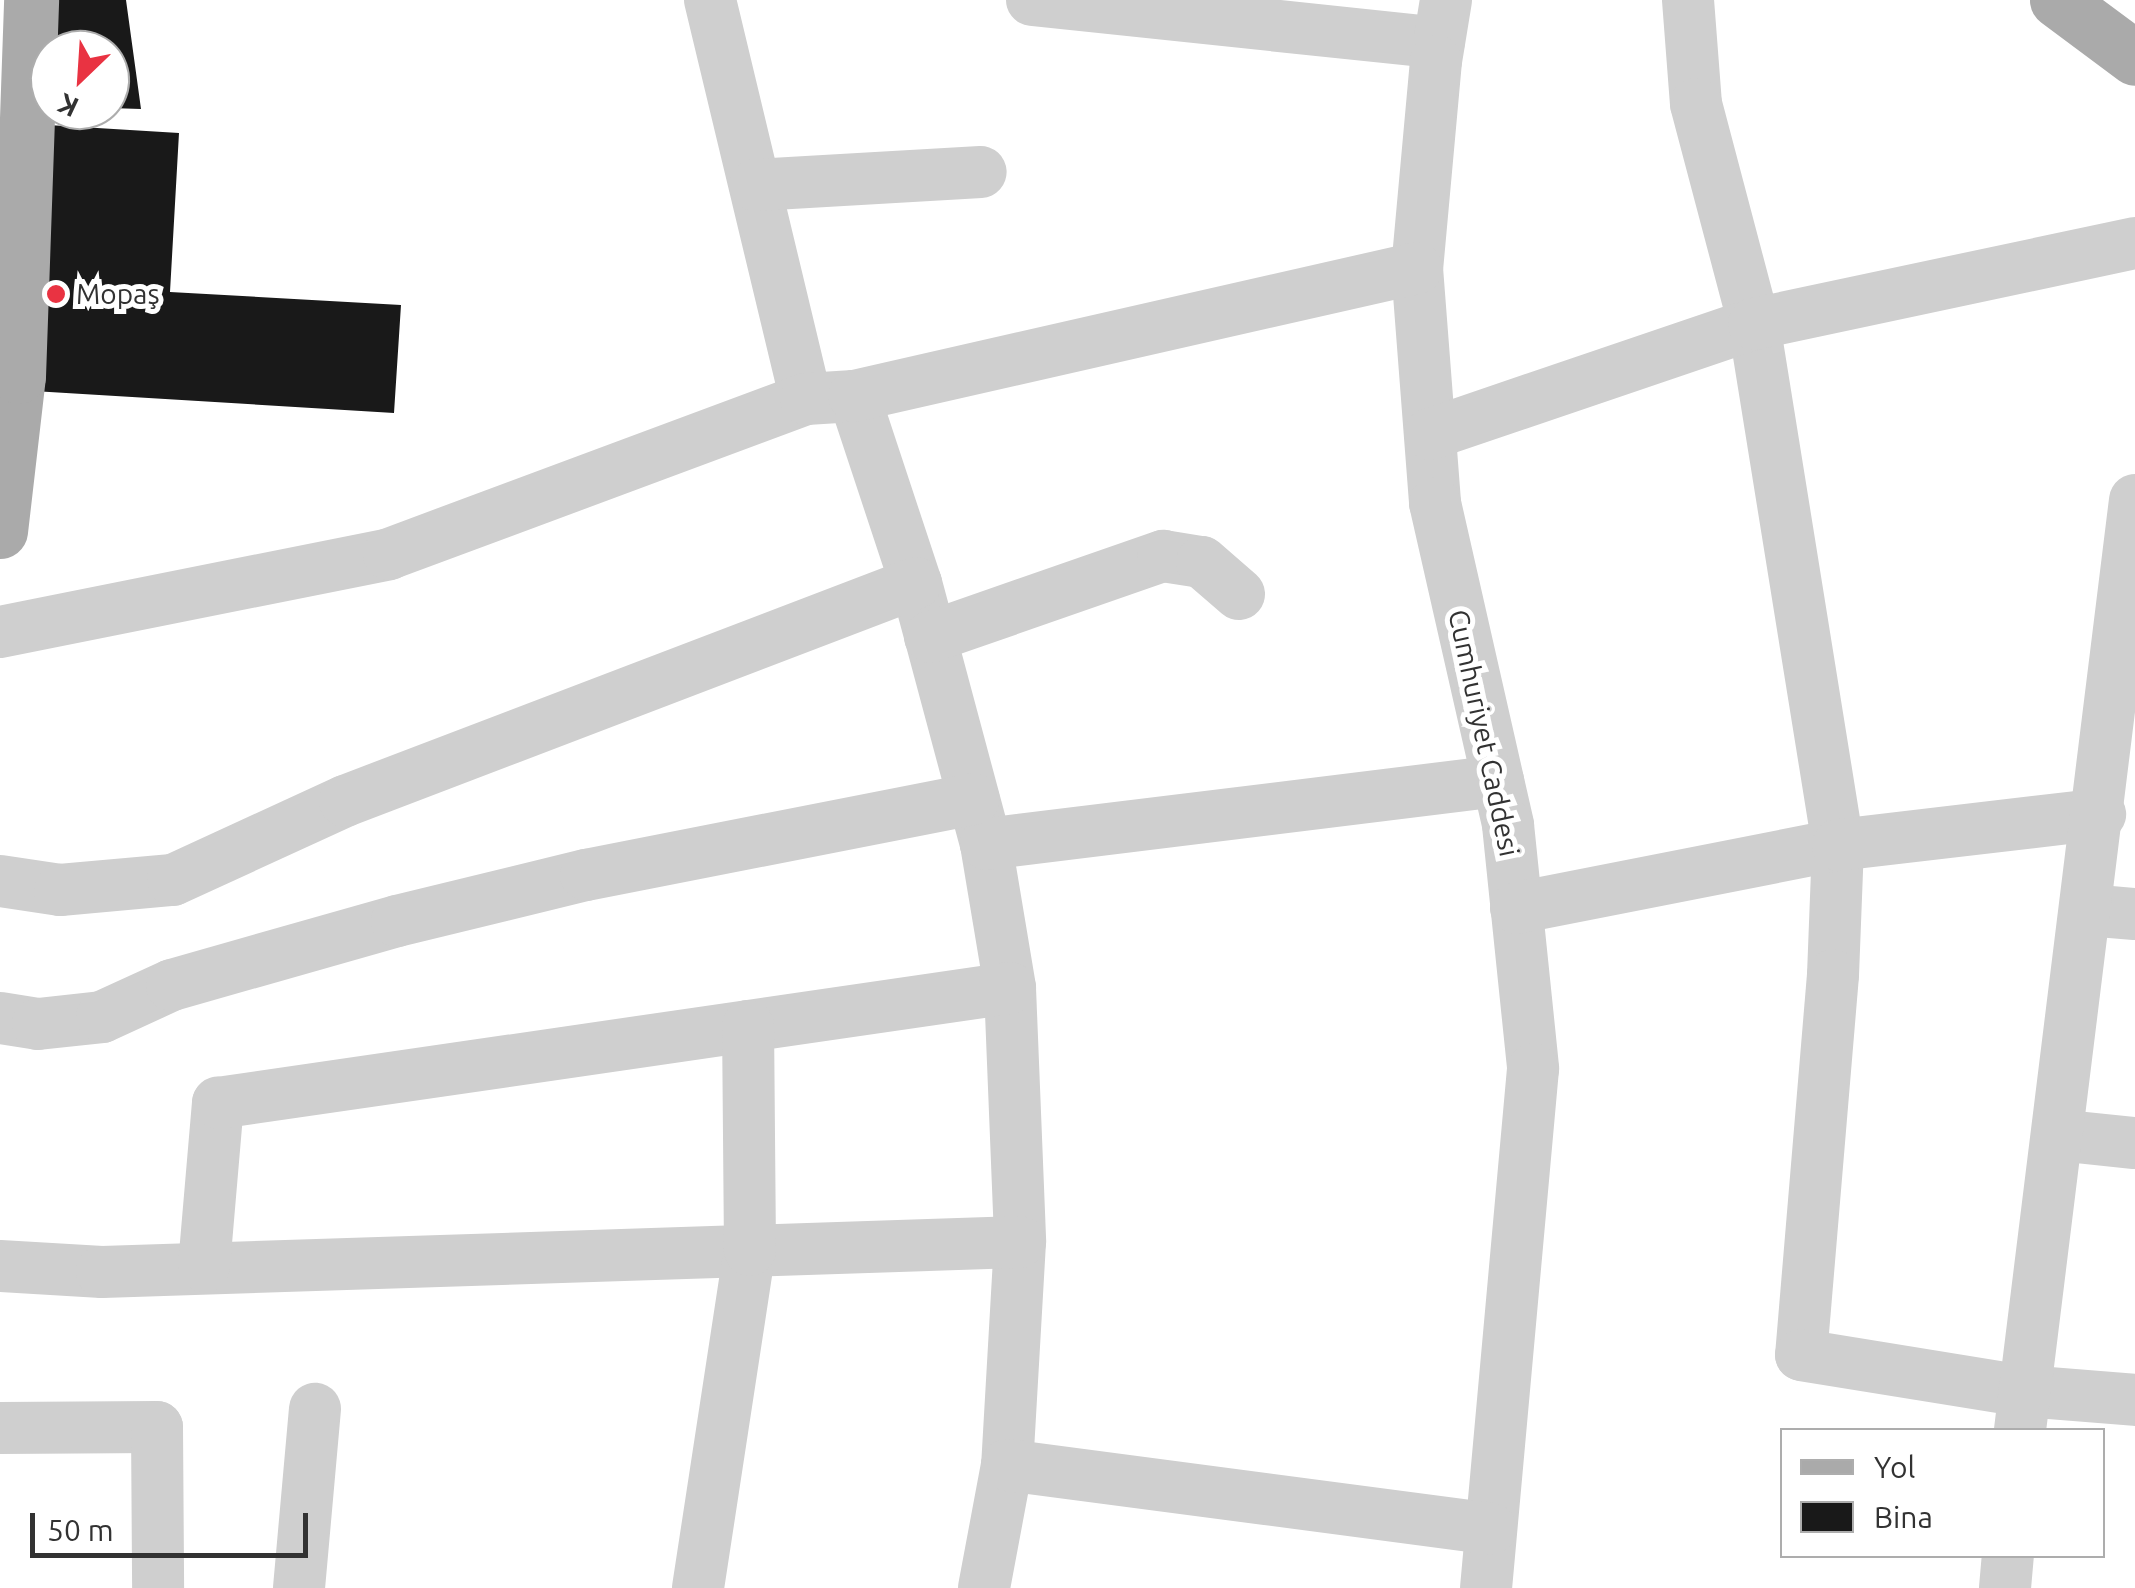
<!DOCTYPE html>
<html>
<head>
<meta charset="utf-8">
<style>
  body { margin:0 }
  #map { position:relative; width:2135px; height:1588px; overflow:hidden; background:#fff; font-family:Ubuntu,sans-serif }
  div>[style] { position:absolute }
  .building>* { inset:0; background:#191919 }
  .minor>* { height:52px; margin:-26px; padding:0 26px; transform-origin:26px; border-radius:26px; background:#cfcfcf }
  .major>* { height:55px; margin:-27.5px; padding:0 27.5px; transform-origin:27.5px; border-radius:27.5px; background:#aaa }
  .dots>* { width:28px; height:28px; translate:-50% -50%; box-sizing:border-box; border:5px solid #fff; border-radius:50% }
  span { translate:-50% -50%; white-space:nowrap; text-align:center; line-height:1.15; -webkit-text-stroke:10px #fff; paint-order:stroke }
  .poi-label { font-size:28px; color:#323232 }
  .left { translate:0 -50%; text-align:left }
  .street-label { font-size:28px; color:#323232 }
  .legend { position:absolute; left:1780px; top:1428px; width:325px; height:130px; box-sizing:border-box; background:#fff; border:2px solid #adadad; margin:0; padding:12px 18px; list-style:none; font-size:30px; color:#323232 }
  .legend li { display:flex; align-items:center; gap:20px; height:50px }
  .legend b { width:50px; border:2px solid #adadad }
  .north { position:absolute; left:30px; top:30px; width:100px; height:100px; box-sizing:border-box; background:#fff; border:2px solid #adadad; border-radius:50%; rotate:205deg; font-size:28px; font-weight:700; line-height:40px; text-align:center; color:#323232 }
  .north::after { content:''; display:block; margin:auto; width:35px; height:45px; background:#e93342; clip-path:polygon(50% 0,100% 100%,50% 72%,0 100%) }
  .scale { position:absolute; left:30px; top:1513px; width:278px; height:45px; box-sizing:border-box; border:5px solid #323232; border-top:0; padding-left:12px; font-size:30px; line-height:35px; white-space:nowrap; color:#323232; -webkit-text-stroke:8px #fff; paint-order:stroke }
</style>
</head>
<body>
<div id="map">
  <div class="building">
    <i style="clip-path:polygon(44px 0,126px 0,141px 109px,110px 108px,110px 50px,50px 50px)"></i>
    <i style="clip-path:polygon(48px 125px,179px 133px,170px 292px,401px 305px,394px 413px,33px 391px)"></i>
  </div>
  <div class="minor">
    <i style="left:710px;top:0;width:410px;rotate:76.5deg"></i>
    <i style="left:1032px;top:0;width:409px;rotate:6deg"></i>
    <i style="left:1446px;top:0;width:62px;rotate:99.3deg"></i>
    <i style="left:1436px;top:61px;width:208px;rotate:95.2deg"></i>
    <i style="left:1417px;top:268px;width:236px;rotate:85.6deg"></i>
    <i style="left:1435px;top:503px;width:330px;rotate:77.2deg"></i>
    <i style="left:1508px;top:825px;width:245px;rotate:84.1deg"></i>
    <i style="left:1533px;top:1069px;width:521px;rotate:95.17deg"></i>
    <i style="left:1688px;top:0;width:104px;rotate:85.6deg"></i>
    <i style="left:1696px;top:104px;width:228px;rotate:75.2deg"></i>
    <i style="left:1754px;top:324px;width:528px;rotate:80.84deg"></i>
    <i style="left:1838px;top:845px;width:130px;rotate:92.2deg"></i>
    <i style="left:1833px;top:975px;width:381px;rotate:94.8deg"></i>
    <i style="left:1801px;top:1355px;width:226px;rotate:9.2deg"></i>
    <i style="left:2024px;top:1391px;width:111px;rotate:4.6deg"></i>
    <i style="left:755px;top:185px;width:226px;rotate:-3.3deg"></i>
    <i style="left:854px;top:396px;width:197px;rotate:71.7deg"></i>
    <i style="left:916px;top:583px;width:270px;rotate:75deg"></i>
    <i style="left:986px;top:844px;width:146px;rotate:80.5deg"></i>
    <i style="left:1010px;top:988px;width:254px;rotate:87.7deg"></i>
    <i style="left:1020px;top:1242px;width:223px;rotate:93.3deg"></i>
    <i style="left:1007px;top:1465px;width:125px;rotate:100.6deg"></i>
    <i style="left:1430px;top:434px;width:342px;rotate:-18.8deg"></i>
    <i style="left:1754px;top:324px;width:390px;rotate:-12deg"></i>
    <i style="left:0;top:632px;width:397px;rotate:-11.3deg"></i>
    <i style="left:389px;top:554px;width:445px;rotate:-20.4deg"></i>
    <i style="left:806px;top:399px;width:48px;rotate:-3.6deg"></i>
    <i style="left:854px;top:396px;width:577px;rotate:-12.81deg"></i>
    <i style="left:930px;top:637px;width:247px;rotate:-19.2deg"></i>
    <i style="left:1163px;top:556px;width:39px;rotate:9deg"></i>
    <i style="left:1202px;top:562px;width:49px;rotate:40.9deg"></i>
    <i style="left:986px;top:844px;width:516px;rotate:-7.01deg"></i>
    <i style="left:0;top:881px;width:61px;rotate:8.5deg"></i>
    <i style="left:60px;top:890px;width:113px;rotate:-5.1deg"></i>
    <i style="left:173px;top:880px;width:189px;rotate:-24.7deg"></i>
    <i style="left:345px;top:801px;width:611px;rotate:-20.9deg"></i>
    <i style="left:1516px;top:908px;width:328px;rotate:-11.1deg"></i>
    <i style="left:1838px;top:845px;width:264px;rotate:-6.7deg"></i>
    <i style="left:2087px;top:910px;width:48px;rotate:4.8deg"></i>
    <i style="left:0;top:1018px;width:38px;rotate:9deg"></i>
    <i style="left:38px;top:1024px;width:64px;rotate:-6.2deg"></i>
    <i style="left:102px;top:1017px;width:77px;rotate:-24.6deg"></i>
    <i style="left:172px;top:985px;width:234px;rotate:-15.9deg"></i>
    <i style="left:397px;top:921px;width:195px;rotate:-13.7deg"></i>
    <i style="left:586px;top:875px;width:395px;rotate:-11.1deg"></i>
    <i style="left:2057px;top:1135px;width:78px;rotate:5.9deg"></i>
    <i style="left:0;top:1266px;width:102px;rotate:3.4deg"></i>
    <i style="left:102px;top:1272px;width:918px;rotate:-1.87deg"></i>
    <i style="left:204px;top:1266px;width:164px;rotate:-85.1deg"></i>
    <i style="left:218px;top:1103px;width:800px;rotate:-8.26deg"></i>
    <i style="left:0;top:1428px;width:157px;rotate:-0.4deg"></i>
    <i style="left:157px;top:1427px;width:161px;rotate:89.6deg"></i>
    <i style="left:2020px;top:1430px;width:937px;rotate:-82.95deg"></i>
    <i style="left:1007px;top:1465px;width:488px;rotate:7.5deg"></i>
    <i style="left:299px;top:1588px;width:180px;rotate:-84.9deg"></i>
    <i style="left:698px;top:1588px;width:342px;rotate:-81.3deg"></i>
    <i style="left:750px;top:1250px;width:224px;rotate:-90.5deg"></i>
    <i style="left:2005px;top:1588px;width:32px;rotate:-85deg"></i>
  </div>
  <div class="major">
    <i style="left:2057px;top:0;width:97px;rotate:36.6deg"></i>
    <i style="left:0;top:531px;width:156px;rotate:-83.4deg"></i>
    <i style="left:18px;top:376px;width:376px;rotate:-88deg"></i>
  </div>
  <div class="dots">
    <i style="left:56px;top:294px;background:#e93342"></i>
  </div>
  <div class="poi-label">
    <span class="left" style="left:76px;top:294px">Mopaş</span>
  </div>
  <div class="street-label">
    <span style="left:1484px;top:733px;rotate:78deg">Cumhuriyet Caddesi</span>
  </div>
  <ul class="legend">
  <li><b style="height:12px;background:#aaa"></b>Yol</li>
  <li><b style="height:28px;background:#191919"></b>Bina</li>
  </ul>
  <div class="north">K</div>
  <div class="scale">50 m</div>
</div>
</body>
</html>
